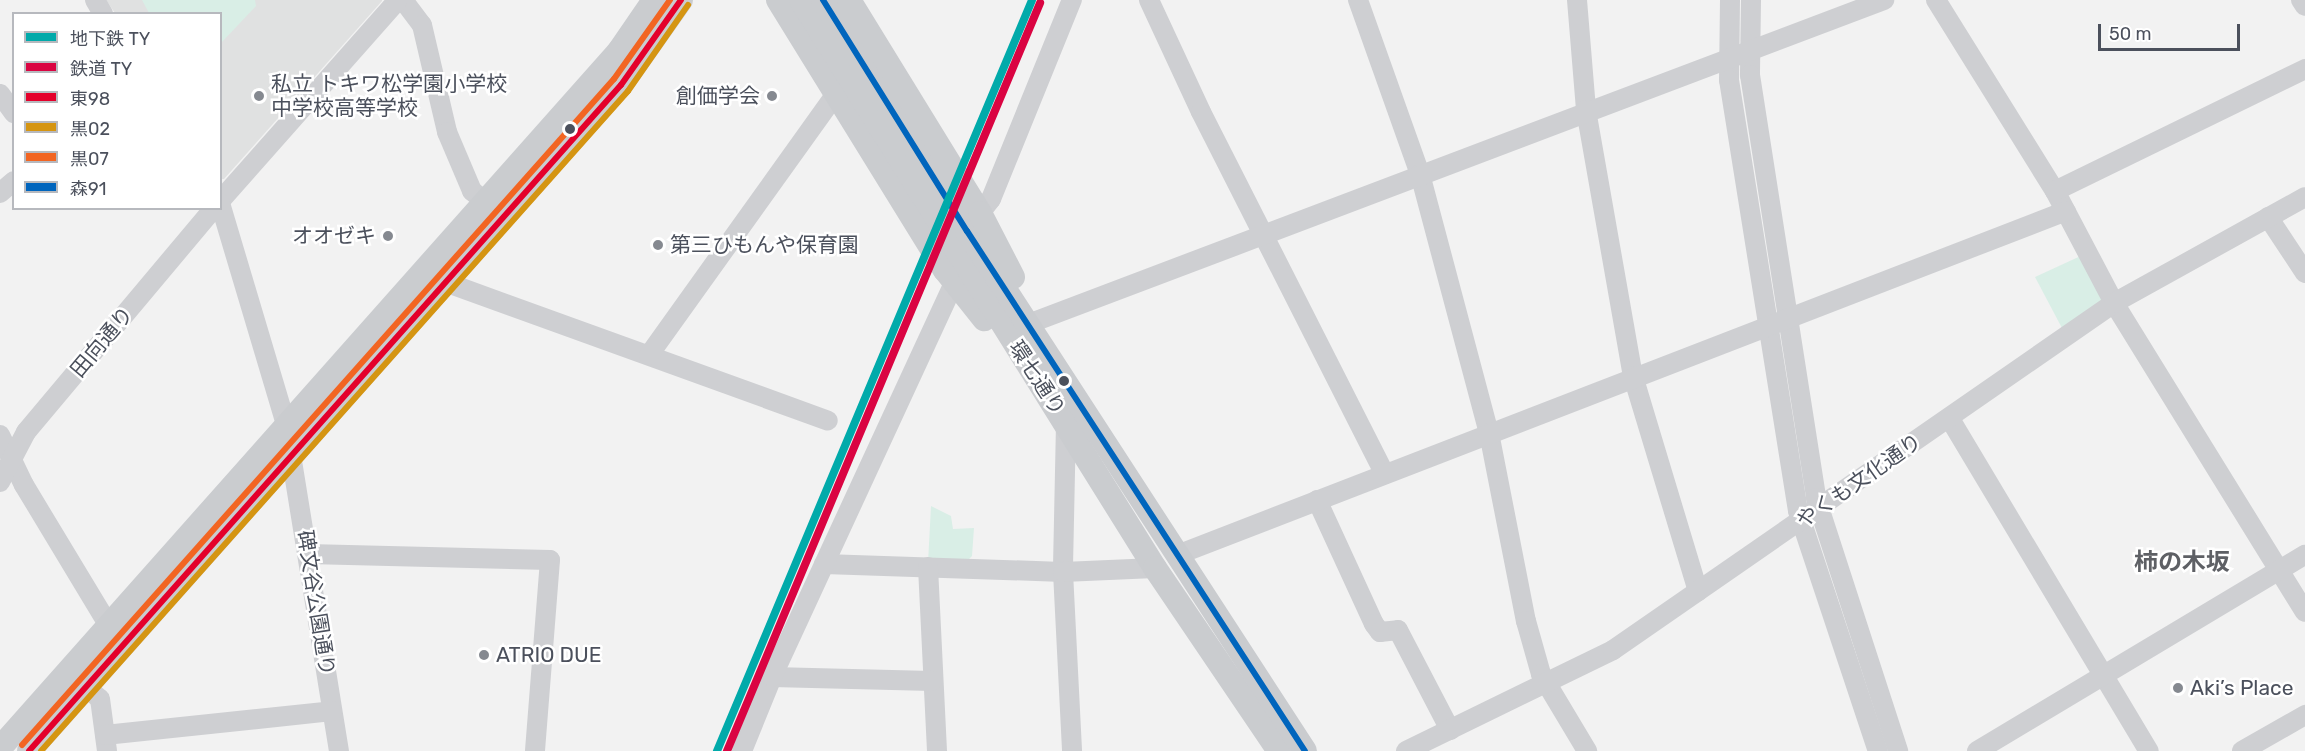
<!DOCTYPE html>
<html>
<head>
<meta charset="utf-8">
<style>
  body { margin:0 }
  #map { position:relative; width:2305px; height:751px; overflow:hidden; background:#f2f2f2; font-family:Rubik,"Noto Sans JP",sans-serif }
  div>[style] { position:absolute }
  .education>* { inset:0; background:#e0e1e1 }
  .green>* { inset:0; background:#d9eee6 }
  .minor>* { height:20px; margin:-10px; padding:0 10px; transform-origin:10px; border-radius:10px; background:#cecfd2 }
  .major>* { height:24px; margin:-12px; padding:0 12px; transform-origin:12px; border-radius:12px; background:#cacccf }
  .bus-1>* { height:6px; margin:-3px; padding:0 3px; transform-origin:3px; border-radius:3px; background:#e4002b }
  .bus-2>* { height:6px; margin:-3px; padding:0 3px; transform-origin:3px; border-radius:3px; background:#d59512 }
  .bus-3>* { height:6px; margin:-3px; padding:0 3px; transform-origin:3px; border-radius:3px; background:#f26522 }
  .bus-4>* { height:6px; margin:-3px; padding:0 3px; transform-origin:3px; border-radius:3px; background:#0065bd }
  .rail-1>* { height:8px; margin:-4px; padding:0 4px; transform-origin:4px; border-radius:4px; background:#da0442 }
  .metro-1>* { height:8px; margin:-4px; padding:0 4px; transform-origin:4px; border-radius:4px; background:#01aaaa }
  .dots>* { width:16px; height:16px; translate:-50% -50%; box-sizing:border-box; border:3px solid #fff; border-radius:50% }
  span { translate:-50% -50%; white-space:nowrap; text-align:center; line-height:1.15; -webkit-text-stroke:5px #fff; paint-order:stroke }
  .poi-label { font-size:21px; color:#4b505c }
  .left { translate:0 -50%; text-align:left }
  .right { translate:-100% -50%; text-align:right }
  .street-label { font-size:21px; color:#4b505c }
  .quarter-label { font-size:24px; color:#5e6065; font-weight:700 }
  .legend { position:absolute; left:12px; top:12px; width:210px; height:198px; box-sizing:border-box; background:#fff; border:2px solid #b7b9be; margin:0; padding:8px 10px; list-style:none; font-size:18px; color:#4b505c }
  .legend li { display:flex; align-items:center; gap:12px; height:30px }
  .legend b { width:30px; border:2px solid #b7b9be }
  .scale { position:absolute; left:2098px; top:24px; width:142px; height:27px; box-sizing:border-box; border:3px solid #4b505c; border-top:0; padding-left:8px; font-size:18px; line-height:21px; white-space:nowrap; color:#4b505c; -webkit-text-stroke:4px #fff; paint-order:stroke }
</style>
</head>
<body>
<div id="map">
  <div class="education">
    <i style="clip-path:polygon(106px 0,382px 0,382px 1px,224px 179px,220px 179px,220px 14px,115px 13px)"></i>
  </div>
  <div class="green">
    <i style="clip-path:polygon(142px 0,255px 0,256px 6px,221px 43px,220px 14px,149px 13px)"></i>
    <i style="clip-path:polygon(2085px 254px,2108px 300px,2063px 330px,2035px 277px)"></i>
    <i style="clip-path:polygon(931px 506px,951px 516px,953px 529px,974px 528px,972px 556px,966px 562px,928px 563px)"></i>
  </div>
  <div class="minor">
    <i style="left:95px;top:0;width:16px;rotate:60deg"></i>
    <i style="left:403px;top:0;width:31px;rotate:53deg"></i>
    <i style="left:422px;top:25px;width:110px;rotate:76.8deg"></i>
    <i style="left:447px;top:132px;width:64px;rotate:67deg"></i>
    <i style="left:472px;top:191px;width:16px;rotate:38deg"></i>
    <i style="left:1149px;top:0;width:123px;rotate:65.1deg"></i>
    <i style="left:1201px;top:112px;width:406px;rotate:63.1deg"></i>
    <i style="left:1358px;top:0;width:185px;rotate:70.4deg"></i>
    <i style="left:1420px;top:174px;width:268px;rotate:75.1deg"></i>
    <i style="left:1489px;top:433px;width:192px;rotate:78.9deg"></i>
    <i style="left:1526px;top:621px;width:55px;rotate:74.2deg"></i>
    <i style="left:1541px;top:674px;width:90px;rotate:59.1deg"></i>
    <i style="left:1577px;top:0;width:110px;rotate:85.3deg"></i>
    <i style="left:1586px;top:110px;width:270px;rotate:80deg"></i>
    <i style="left:1633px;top:376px;width:225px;rotate:73.2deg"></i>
    <i style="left:1730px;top:0;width:80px;rotate:90.7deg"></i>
    <i style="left:1729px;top:80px;width:436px;rotate:80.9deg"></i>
    <i style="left:1798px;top:511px;width:253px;rotate:71.6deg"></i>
    <i style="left:1751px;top:0;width:75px;rotate:90.8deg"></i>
    <i style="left:1750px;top:75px;width:428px;rotate:81.1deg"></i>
    <i style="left:1816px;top:498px;width:266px;rotate:72deg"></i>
    <i style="left:1936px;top:0;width:225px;rotate:58.1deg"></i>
    <i style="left:2055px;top:191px;width:127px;rotate:62.2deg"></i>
    <i style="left:2114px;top:303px;width:363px;rotate:58.3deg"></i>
    <i style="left:2301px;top:0;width:7px;rotate:56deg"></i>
    <i style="left:0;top:94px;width:24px;rotate:54deg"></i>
    <i style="left:2055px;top:191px;width:278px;rotate:-26deg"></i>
    <i style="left:0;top:193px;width:18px;rotate:-41deg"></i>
    <i style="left:220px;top:201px;width:268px;rotate:-48.5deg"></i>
    <i style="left:220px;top:203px;width:231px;rotate:73.4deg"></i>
    <i style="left:286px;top:424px;width:331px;rotate:80.8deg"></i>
    <i style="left:980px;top:213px;width:18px;rotate:-52deg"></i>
    <i style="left:991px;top:199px;width:215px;rotate:-67.9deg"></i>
    <i style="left:2268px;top:217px;width:67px;rotate:56.5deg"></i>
    <i style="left:445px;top:282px;width:407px;rotate:19.9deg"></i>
    <i style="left:1036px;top:321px;width:907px;rotate:-20.73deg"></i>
    <i style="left:649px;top:355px;width:323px;rotate:-54.4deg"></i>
    <i style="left:1950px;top:419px;width:387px;rotate:59.1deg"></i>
    <i style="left:1066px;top:424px;width:148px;rotate:91.2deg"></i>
    <i style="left:1063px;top:572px;width:179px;rotate:87.1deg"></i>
    <i style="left:0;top:435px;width:55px;rotate:64.4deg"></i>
    <i style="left:24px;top:485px;width:165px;rotate:58.9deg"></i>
    <i style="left:0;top:482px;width:56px;rotate:-62.5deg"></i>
    <i style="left:26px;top:432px;width:292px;rotate:-50deg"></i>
    <i style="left:1317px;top:500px;width:136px;rotate:65.3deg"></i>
    <i style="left:1374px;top:624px;width:10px;rotate:53deg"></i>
    <i style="left:1380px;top:632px;width:18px;rotate:-6deg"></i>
    <i style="left:1398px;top:630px;width:113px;rotate:62.5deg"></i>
    <i style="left:308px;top:554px;width:242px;rotate:1.4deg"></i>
    <i style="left:550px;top:560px;width:192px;rotate:94.5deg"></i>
    <i style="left:1177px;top:555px;width:953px;rotate:-21.15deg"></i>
    <i style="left:824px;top:564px;width:239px;rotate:1.9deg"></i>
    <i style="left:1063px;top:572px;width:92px;rotate:-2.5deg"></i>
    <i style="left:928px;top:567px;width:184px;rotate:87.2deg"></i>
    <i style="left:772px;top:677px;width:160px;rotate:1.4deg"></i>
    <i style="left:86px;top:687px;width:18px;rotate:41deg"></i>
    <i style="left:100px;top:699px;width:52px;rotate:82.3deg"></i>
    <i style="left:105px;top:735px;width:228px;rotate:-6deg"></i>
    <i style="left:742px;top:751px;width:80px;rotate:-67.9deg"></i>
    <i style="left:772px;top:677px;width:434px;rotate:-65.2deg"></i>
    <i style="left:1406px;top:751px;width:230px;rotate:-26deg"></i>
    <i style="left:1613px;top:650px;width:609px;rotate:-34.71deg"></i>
    <i style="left:2114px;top:303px;width:218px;rotate:-29deg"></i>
    <i style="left:1977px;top:751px;width:382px;rotate:-30.9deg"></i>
    <i style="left:2242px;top:751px;width:73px;rotate:-29.7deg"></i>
  </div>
  <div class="major">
    <i style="left:778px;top:0;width:317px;rotate:58.3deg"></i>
    <i style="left:945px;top:270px;width:63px;rotate:51.5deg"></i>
    <i style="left:801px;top:0;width:669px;rotate:58.07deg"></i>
    <i style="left:1155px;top:568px;width:221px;rotate:55.9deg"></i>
    <i style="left:823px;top:0;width:272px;rotate:58.1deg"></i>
    <i style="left:967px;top:231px;width:620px;rotate:56.98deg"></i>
    <i style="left:849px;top:0;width:250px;rotate:58.4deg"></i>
    <i style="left:980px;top:213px;width:72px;rotate:62.7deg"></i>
    <i style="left:0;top:748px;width:932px;rotate:-48.39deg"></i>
    <i style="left:619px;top:51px;width:62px;rotate:-55.5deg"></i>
    <i style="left:29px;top:751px;width:891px;rotate:-48.37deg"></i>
    <i style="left:621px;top:85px;width:104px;rotate:-54.8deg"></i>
  </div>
  <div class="bus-1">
    <i style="left:29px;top:751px;width:891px;rotate:-48.37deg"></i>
    <i style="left:621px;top:85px;width:104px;rotate:-54.8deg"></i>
  </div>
  <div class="bus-2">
    <i style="left:41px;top:751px;width:883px;rotate:-48.35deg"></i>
    <i style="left:628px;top:91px;width:105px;rotate:-55.1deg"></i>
  </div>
  <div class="bus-3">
    <i style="left:22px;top:745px;width:891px;rotate:-48.37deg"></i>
    <i style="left:614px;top:79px;width:97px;rotate:-54.7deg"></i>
  </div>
  <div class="bus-4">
    <i style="left:823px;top:0;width:272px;rotate:58.1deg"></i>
    <i style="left:967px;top:231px;width:620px;rotate:56.98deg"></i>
  </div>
  <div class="rail-1">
    <i style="left:727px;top:751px;width:811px;rotate:-67.29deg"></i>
  </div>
  <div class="metro-1">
    <i style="left:717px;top:751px;width:814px;rotate:-67.24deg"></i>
  </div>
  <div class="dots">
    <i style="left:259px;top:96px;background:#858990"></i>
    <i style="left:772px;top:96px;background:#858990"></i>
    <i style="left:570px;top:129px;background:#4b505c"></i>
    <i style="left:388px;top:236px;background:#858990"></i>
    <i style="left:658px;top:245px;background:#858990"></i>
    <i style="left:1064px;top:381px;background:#4b505c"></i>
    <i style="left:484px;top:655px;background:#858990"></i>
    <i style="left:2178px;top:688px;background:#858990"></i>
  </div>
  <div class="poi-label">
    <span class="left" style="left:271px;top:96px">私立 トキワ松学園小学校<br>中学校高等学校</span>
    <span class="right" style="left:760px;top:96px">創価学会</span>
    <span class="right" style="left:376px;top:236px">オオゼキ</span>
    <span class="left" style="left:670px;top:245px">第三ひもんや保育園</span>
    <span class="left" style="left:496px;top:655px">ATRIO DUE</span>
    <span class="left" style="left:2190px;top:688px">Aki’s Place</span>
  </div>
  <div class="street-label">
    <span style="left:102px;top:342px;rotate:-50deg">田向通り</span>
    <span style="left:1037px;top:378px;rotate:57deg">環七通り</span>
    <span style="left:1859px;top:481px;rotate:-35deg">やくも文化通り</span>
    <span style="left:316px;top:603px;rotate:81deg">碑文谷公園通り</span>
  </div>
  <div class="quarter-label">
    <span style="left:2182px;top:563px">柿の木坂</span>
  </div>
  <ul class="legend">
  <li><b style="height:8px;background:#01aaaa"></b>地下鉄 TY</li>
  <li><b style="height:8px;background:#da0442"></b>鉄道 TY</li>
  <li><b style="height:8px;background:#e4002b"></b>東98</li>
  <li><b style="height:8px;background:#d59512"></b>黒02</li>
  <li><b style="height:8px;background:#f26522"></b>黒07</li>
  <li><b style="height:8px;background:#0065bd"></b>森91</li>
  </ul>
  <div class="scale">50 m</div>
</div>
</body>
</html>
